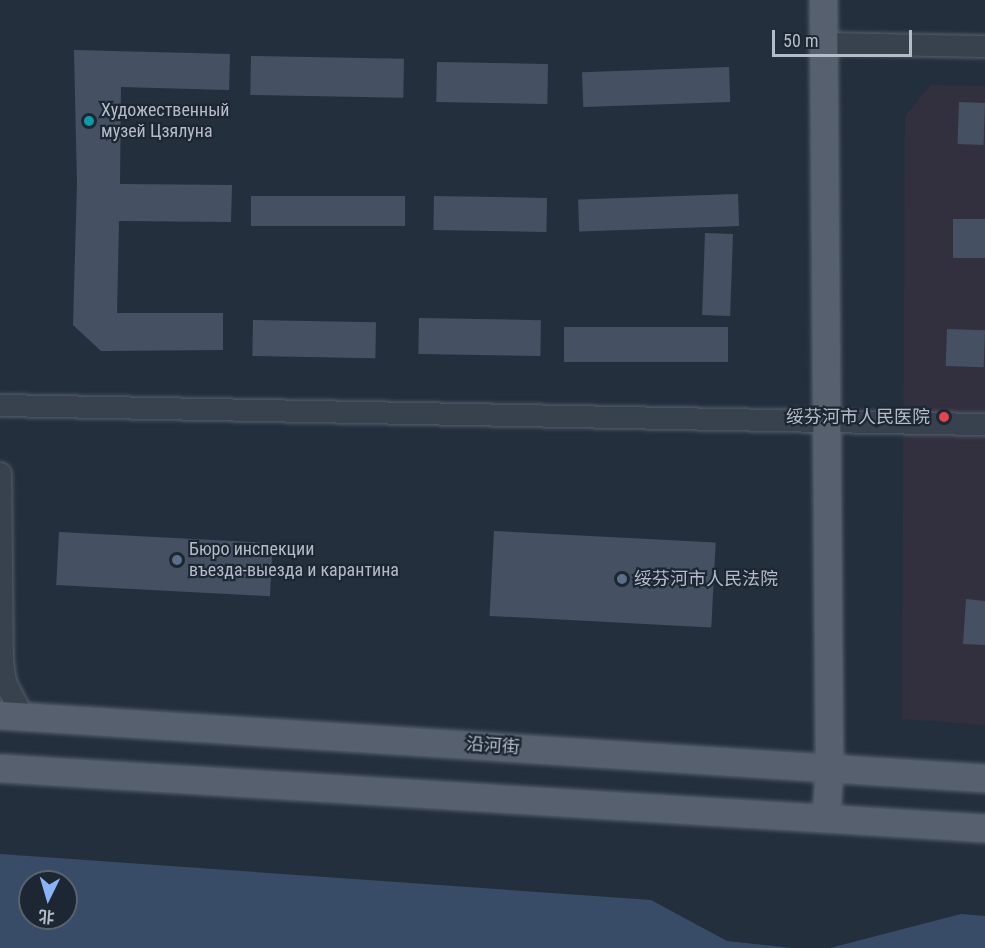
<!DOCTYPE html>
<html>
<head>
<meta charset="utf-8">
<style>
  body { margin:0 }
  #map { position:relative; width:985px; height:948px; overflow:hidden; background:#242f3e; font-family:"Roboto Condensed","Noto Sans SC",sans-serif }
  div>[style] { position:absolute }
  .medical>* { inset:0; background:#32303f }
  .water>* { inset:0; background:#394c67 }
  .building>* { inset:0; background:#455162; transform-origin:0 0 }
  .roads { filter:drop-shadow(0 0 2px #565f6c) drop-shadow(0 0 2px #565f6c) }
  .minor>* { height:21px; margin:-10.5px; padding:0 10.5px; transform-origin:10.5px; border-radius:10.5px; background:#38414e }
  .major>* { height:27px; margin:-13.5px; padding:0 13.5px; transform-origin:13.5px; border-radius:13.5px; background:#56606e }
  .dots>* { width:16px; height:16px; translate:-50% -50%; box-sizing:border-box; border:3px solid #1d2633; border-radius:50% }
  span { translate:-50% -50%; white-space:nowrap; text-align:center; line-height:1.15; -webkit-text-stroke:4.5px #1d2633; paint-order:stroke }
  .poi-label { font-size:18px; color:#b4bcc9 }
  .left { translate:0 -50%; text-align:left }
  .right { translate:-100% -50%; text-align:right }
  .street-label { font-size:18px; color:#b4bcc9 }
  .north { position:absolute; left:18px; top:870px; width:60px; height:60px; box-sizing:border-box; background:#1d2633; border:2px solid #59626f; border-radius:50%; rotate:185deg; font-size:16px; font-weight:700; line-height:24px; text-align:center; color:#b4bcc9 }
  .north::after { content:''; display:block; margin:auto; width:21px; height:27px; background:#8ab4f8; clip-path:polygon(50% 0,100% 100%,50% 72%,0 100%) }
  .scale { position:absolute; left:772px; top:30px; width:140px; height:27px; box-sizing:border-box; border:3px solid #b4bcc9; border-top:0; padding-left:8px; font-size:18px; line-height:21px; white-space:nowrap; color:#b4bcc9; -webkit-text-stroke:4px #1d2633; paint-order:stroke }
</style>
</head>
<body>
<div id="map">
  <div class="medical">
    <i style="clip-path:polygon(931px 85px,985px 86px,985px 725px,902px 719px,905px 116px)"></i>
  </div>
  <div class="water">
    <i style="clip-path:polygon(evenodd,0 854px,651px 900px,727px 941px,792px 948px,0 948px,0 854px,30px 882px,66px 882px,66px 918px,30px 918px,30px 882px)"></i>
    <i style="clip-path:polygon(961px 914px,985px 916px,985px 948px,830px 948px)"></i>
  </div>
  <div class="building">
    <i style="clip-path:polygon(74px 50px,230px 54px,229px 90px,121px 87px,120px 184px,232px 185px,231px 222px,119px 221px,117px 313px,223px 313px,223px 350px,101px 351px,73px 325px,77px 184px)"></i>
    <i style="left:251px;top:56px;width:153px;height:39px;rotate:1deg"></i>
    <i style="left:437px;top:62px;width:111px;height:40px;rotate:1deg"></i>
    <i style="left:729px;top:67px;width:35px;height:147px;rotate:88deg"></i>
    <i style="left:959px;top:102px;width:26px;height:42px;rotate:2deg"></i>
    <i style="left:738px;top:194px;width:32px;height:160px;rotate:88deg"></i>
    <i style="left:251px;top:196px;width:154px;height:30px"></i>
    <i style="left:434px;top:196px;width:113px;height:34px;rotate:1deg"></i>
    <i style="left:953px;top:219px;width:32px;height:39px"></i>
    <i style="left:705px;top:233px;width:28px;height:82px;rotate:2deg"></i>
    <i style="left:419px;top:318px;width:122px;height:36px;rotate:1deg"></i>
    <i style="left:253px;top:320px;width:123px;height:36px;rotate:1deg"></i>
    <i style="left:564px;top:327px;width:164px;height:35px"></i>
    <i style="left:947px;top:329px;width:38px;height:37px;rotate:2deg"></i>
    <i style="left:494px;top:531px;width:222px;height:85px;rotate:3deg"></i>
    <i style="left:59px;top:532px;width:214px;height:53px;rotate:3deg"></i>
    <i style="clip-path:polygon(966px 599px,985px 601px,985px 645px,963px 644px)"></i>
  </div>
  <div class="roads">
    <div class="minor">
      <i style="left:825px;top:43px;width:160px;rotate:1.1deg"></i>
      <i style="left:0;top:405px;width:985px;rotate:1.11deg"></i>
      <i style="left:0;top:473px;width:188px;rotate:89.4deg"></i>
      <i style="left:2px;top:661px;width:21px;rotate:82deg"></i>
      <i style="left:5px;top:682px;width:38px;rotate:63deg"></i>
    </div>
    <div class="major">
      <i style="left:823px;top:0;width:768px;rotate:89.55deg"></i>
      <i style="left:829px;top:768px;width:49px;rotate:93.5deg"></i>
      <i style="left:0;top:715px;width:987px;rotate:3.66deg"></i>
      <i style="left:0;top:768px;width:987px;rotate:3.49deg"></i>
    </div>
  </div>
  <div class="dots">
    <i style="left:89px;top:121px;background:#0f9aa8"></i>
    <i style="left:944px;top:417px;background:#e0444e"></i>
    <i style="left:177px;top:560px;background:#5c6f8a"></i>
    <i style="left:622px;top:579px;background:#5c6f8a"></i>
  </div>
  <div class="poi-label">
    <span class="left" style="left:101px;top:121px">Художественный<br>музей Цзялуна</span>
    <span class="right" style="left:930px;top:417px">绥芬河市人民医院</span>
    <span class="left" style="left:189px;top:560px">Бюро инспекции<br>въезда-выезда и карантина</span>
    <span class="left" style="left:634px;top:579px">绥芬河市人民法院</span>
  </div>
  <div class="street-label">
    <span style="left:493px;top:746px;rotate:4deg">沿河街</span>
  </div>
  <div class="north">北</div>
  <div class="scale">50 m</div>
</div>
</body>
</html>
